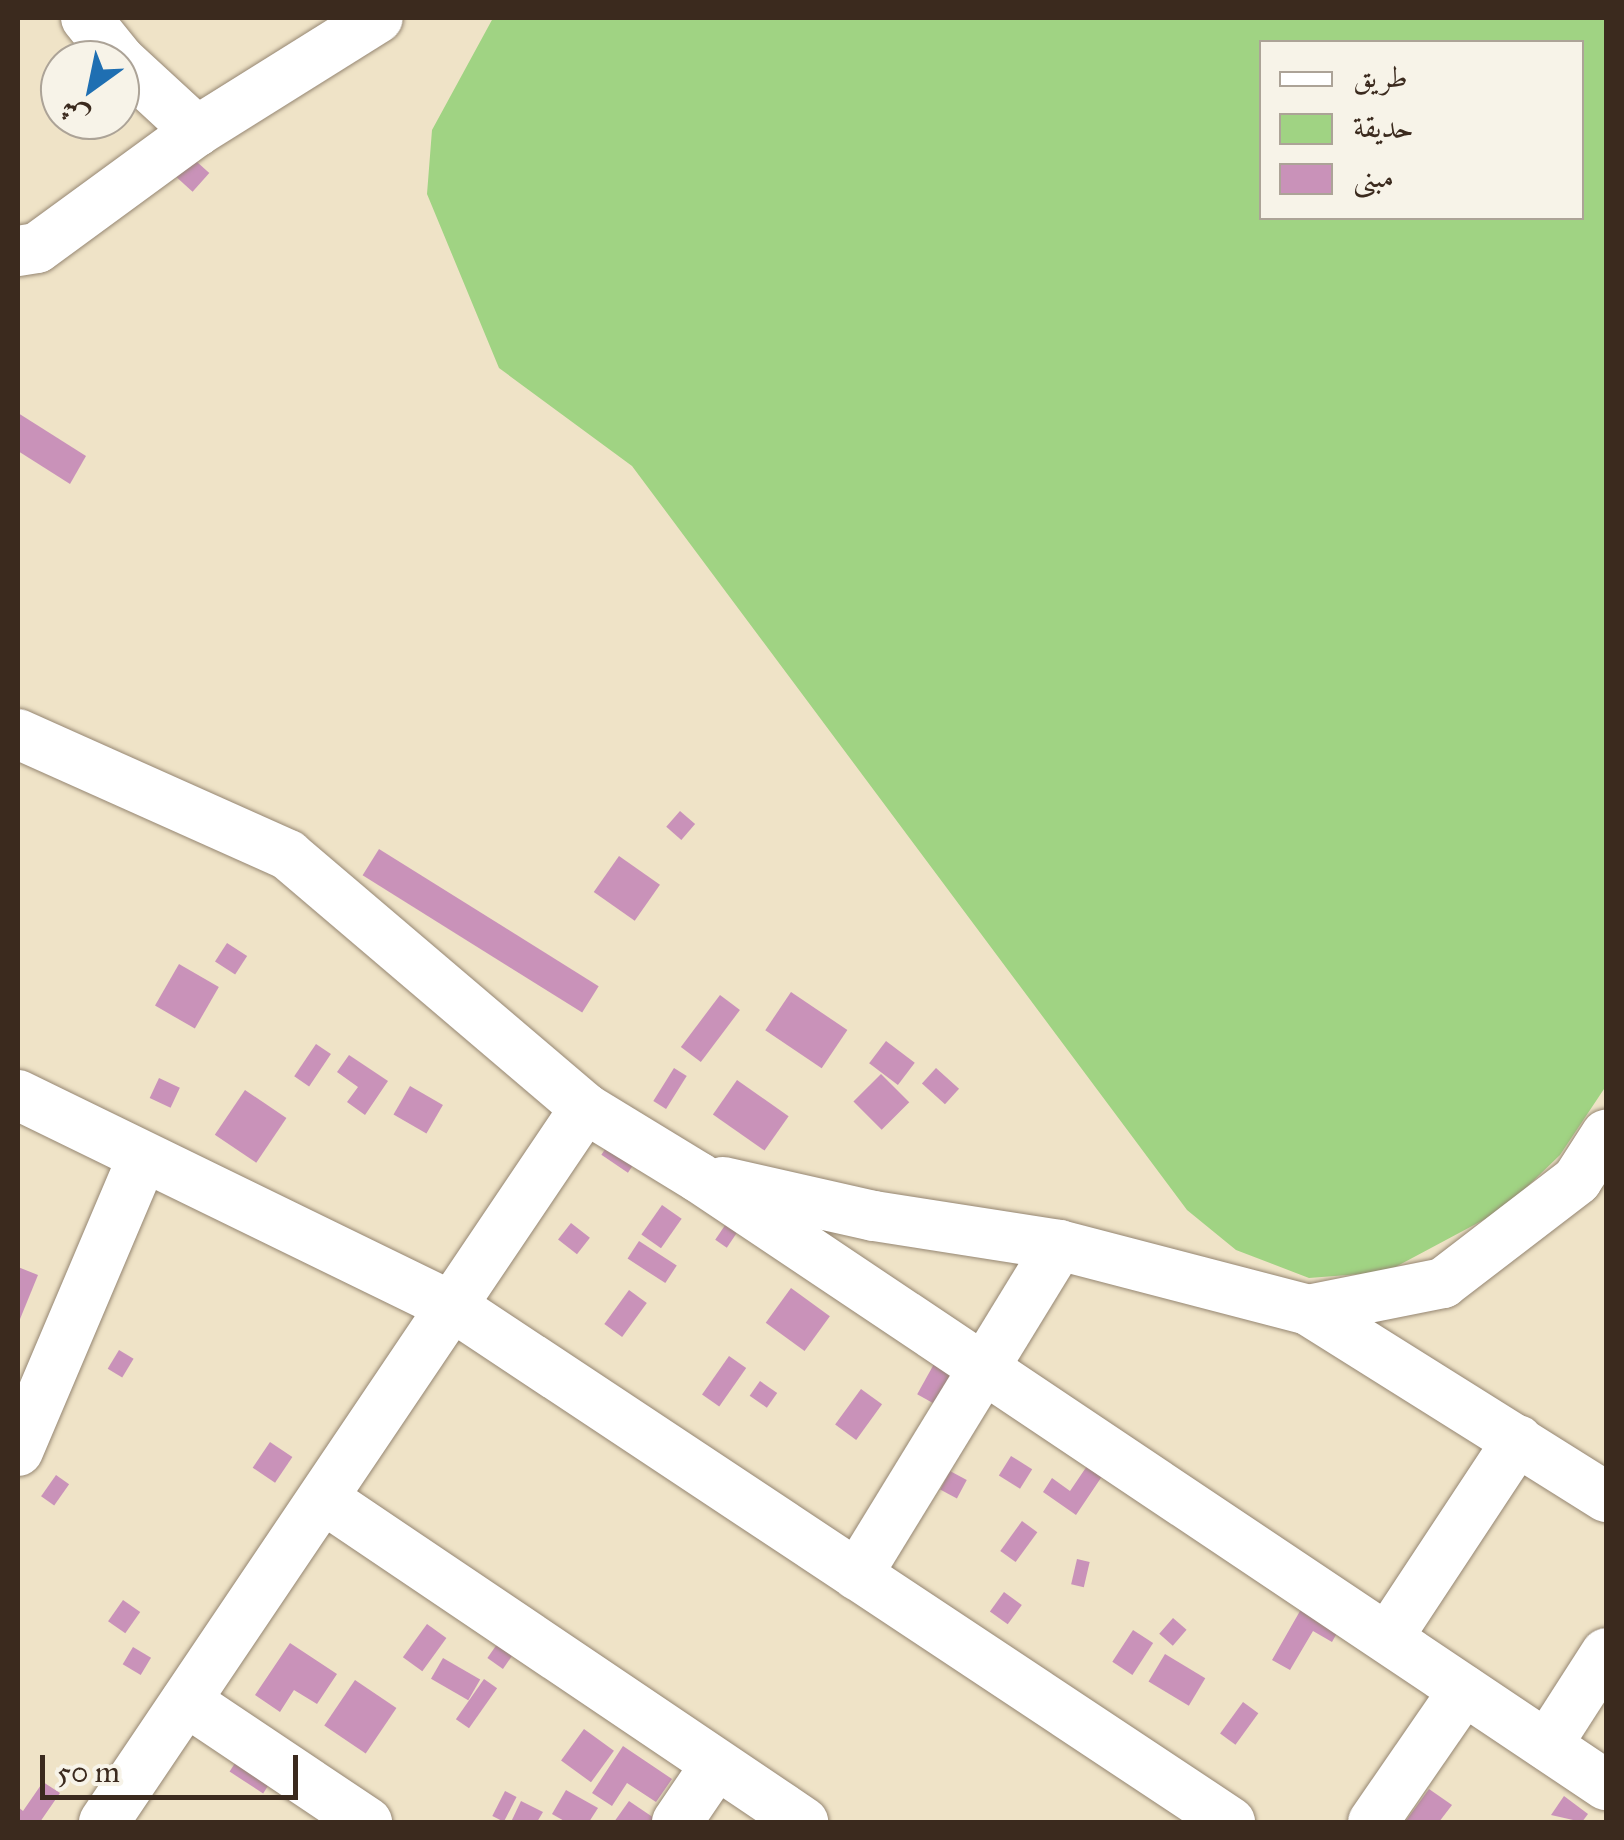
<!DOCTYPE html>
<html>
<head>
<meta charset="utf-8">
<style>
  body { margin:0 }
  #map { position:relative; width:1624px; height:1840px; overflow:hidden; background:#efe3c7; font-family:"IM FELL Great Primer",Amiri,serif }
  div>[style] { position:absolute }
  .green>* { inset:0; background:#a0d383 }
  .building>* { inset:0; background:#c992b9; transform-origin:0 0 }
  .roads { filter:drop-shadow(0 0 2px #958672) drop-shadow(0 0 2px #958672) }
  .minor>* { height:50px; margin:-25px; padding:0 25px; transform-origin:25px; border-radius:25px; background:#fff }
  span { translate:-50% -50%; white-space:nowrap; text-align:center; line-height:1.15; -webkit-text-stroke:9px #f7f3e8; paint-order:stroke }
  .frame { position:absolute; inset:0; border:20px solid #3b2a1e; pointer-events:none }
  .legend { position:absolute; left:1259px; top:40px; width:325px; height:180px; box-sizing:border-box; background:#f7f3e8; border:2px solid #aca397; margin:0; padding:12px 18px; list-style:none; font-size:30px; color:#3b2a1e }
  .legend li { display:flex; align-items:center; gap:20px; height:50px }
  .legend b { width:50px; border:2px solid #aca397 }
  .north { position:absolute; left:40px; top:40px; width:100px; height:100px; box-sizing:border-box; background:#f7f3e8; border:2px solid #aca397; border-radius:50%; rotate:213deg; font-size:28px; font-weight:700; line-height:40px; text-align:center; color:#3b2a1e }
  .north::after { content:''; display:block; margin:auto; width:35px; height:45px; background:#1f6fb2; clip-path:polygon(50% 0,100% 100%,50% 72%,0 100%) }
  .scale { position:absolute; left:40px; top:1755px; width:258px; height:45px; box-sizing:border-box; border:5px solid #3b2a1e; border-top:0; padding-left:12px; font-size:30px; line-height:35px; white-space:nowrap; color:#3b2a1e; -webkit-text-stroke:8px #f7f3e8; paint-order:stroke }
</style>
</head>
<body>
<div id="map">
  <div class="green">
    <i style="clip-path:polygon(evenodd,493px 18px,1606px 18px,1606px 1086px,1560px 1155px,1504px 1209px,1386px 1272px,1309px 1278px,1236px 1250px,1187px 1210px,632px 466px,499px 368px,427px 194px,432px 130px,493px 18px,1262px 42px,1582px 42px,1582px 218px,1262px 218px,1262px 42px)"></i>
  </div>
  <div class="building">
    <i style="left:187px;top:153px;width:30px;height:25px;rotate:42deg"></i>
    <i style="clip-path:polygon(18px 413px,86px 456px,70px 484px,18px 451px)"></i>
    <i style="left:680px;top:811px;width:20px;height:21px;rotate:41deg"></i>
    <i style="left:379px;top:849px;width:259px;height:31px;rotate:32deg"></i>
    <i style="left:619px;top:856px;width:50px;height:44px;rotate:35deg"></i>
    <i style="left:227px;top:943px;width:24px;height:22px;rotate:33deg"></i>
    <i style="left:179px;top:964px;width:46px;height:48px;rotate:30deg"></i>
    <i style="left:791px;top:992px;width:68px;height:46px;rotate:34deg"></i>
    <i style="left:720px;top:995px;width:25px;height:65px;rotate:37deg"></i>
    <i style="left:886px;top:1041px;width:36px;height:28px;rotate:37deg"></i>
    <i style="left:316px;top:1044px;width:18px;height:39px;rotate:34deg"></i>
    <i style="clip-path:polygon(349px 1055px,388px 1081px,365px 1115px,347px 1102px,358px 1087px,337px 1072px)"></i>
    <i style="left:674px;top:1068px;width:15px;height:39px;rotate:32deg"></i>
    <i style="left:936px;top:1068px;width:31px;height:21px;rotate:42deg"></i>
    <i style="left:881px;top:1074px;width:40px;height:39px;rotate:45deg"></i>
    <i style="left:159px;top:1078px;width:23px;height:22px;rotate:25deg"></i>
    <i style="left:737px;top:1080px;width:63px;height:42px;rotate:35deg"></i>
    <i style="left:410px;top:1086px;width:38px;height:33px;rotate:30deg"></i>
    <i style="left:245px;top:1090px;width:50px;height:54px;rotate:34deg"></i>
    <i style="left:612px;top:1139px;width:32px;height:19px;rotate:34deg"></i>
    <i style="left:662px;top:1205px;width:24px;height:36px;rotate:35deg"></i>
    <i style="left:732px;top:1215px;width:14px;height:30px;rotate:34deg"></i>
    <i style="left:571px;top:1223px;width:24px;height:21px;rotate:38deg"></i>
    <i style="left:639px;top:1241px;width:45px;height:21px;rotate:33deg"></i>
    <i style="clip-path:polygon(18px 1267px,38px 1275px,18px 1324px)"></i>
    <i style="left:791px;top:1288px;width:48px;height:43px;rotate:36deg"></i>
    <i style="left:629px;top:1290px;width:22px;height:42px;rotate:36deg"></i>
    <i style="left:119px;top:1350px;width:17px;height:22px;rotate:31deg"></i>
    <i style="left:939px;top:1355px;width:21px;height:45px;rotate:29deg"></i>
    <i style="left:729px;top:1356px;width:21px;height:47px;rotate:35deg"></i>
    <i style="left:760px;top:1381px;width:21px;height:18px;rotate:35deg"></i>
    <i style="left:861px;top:1389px;width:26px;height:44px;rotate:36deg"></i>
    <i style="left:270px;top:1442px;width:27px;height:31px;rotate:34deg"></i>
    <i style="clip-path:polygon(1100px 1447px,1115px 1457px,1076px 1515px,1043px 1492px,1052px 1478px,1070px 1491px)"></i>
    <i style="left:1011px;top:1456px;width:25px;height:23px;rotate:32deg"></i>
    <i style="left:950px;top:1471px;width:19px;height:21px;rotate:28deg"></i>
    <i style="left:56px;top:1475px;width:16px;height:26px;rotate:35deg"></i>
    <i style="left:1022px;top:1521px;width:19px;height:37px;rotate:36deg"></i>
    <i style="left:1077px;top:1559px;width:13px;height:26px;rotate:13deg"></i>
    <i style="left:1004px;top:1592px;width:22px;height:24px;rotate:36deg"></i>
    <i style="left:123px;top:1600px;width:21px;height:26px;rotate:35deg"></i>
    <i style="clip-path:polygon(1304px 1604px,1341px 1626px,1332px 1642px,1313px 1631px,1290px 1670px,1272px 1660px)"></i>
    <i style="left:1173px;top:1618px;width:18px;height:21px;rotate:41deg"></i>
    <i style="left:427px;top:1624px;width:24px;height:41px;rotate:36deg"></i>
    <i style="left:1133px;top:1630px;width:24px;height:38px;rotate:33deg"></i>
    <i style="left:500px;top:1640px;width:19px;height:22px;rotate:35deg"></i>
    <i style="clip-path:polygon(290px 1643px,337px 1674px,317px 1704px,294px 1690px,280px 1712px,255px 1695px)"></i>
    <i style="left:133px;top:1647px;width:21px;height:20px;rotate:31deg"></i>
    <i style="left:1165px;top:1654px;width:47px;height:32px;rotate:31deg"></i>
    <i style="left:443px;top:1658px;width:43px;height:24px;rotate:30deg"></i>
    <i style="left:484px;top:1679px;width:16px;height:49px;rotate:35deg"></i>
    <i style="left:355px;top:1680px;width:50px;height:55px;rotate:34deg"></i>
    <i style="left:1243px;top:1702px;width:19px;height:39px;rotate:36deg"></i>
    <i style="left:584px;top:1729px;width:37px;height:39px;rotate:36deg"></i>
    <i style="clip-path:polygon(623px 1746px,672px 1779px,656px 1802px,627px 1783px,612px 1806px,592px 1793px)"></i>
    <i style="left:241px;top:1754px;width:40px;height:21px;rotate:33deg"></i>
    <i style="clip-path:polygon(43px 1782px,60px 1793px,40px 1822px,18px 1822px,18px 1807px,23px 1811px)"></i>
    <i style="clip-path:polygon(1429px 1789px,1452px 1805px,1439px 1822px,1405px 1822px)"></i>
    <i style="clip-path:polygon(566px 1790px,598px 1808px,589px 1822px,566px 1822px,552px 1814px)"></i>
    <i style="left:505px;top:1791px;width:13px;height:28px;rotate:27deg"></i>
    <i style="clip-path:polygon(1564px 1796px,1588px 1814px,1582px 1822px,1551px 1815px)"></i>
    <i style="clip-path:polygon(521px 1801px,543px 1812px,537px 1822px,511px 1822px)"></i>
    <i style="clip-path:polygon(629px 1801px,657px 1820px,655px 1822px,614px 1822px)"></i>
  </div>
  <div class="roads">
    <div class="minor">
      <i style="left:86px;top:18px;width:54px;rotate:51deg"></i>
      <i style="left:120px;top:60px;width:105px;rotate:42.7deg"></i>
      <i style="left:18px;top:251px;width:19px;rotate:-9deg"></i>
      <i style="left:37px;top:248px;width:198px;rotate:-36.2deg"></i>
      <i style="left:197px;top:131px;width:213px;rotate:-32deg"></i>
      <i style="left:18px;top:734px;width:296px;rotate:24.1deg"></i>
      <i style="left:288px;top:855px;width:390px;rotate:40.4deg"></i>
      <i style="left:585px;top:1108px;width:132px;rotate:31.4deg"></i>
      <i style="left:698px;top:1177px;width:1093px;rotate:33.81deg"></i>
      <i style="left:18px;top:1095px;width:486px;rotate:26deg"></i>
      <i style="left:455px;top:1308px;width:930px;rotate:33.55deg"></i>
      <i style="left:723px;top:1182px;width:155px;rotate:12.7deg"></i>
      <i style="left:874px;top:1216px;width:187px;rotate:8.9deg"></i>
      <i style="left:1059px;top:1245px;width:257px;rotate:14.6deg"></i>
      <i style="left:1308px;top:1310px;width:138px;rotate:-11.3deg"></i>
      <i style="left:1443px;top:1283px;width:169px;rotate:-37.5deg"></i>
      <i style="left:1577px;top:1180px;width:54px;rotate:-57.2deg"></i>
      <i style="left:1308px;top:1310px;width:352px;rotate:32.1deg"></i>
      <i style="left:18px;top:1451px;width:319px;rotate:-67deg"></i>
      <i style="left:324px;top:1499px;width:578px;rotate:33.99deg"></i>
      <i style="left:857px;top:1575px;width:387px;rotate:-58.5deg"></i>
      <i style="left:1388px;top:1637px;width:236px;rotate:-56.6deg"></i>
      <i style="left:186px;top:1701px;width:218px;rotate:33.8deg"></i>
      <i style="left:1547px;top:1745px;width:109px;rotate:-57.3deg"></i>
      <i style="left:104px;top:1822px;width:861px;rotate:-56.03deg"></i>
      <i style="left:677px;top:1822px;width:68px;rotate:-55.8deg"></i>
      <i style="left:1373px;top:1822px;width:160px;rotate:-55.4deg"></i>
    </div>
  </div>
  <div class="frame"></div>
  <ul class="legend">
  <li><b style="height:12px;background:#fff"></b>طريق</li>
  <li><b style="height:28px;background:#a0d383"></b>حديقة</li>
  <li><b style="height:28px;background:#c992b9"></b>مبنى</li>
  </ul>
  <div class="north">ش</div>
  <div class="scale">50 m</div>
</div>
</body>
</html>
